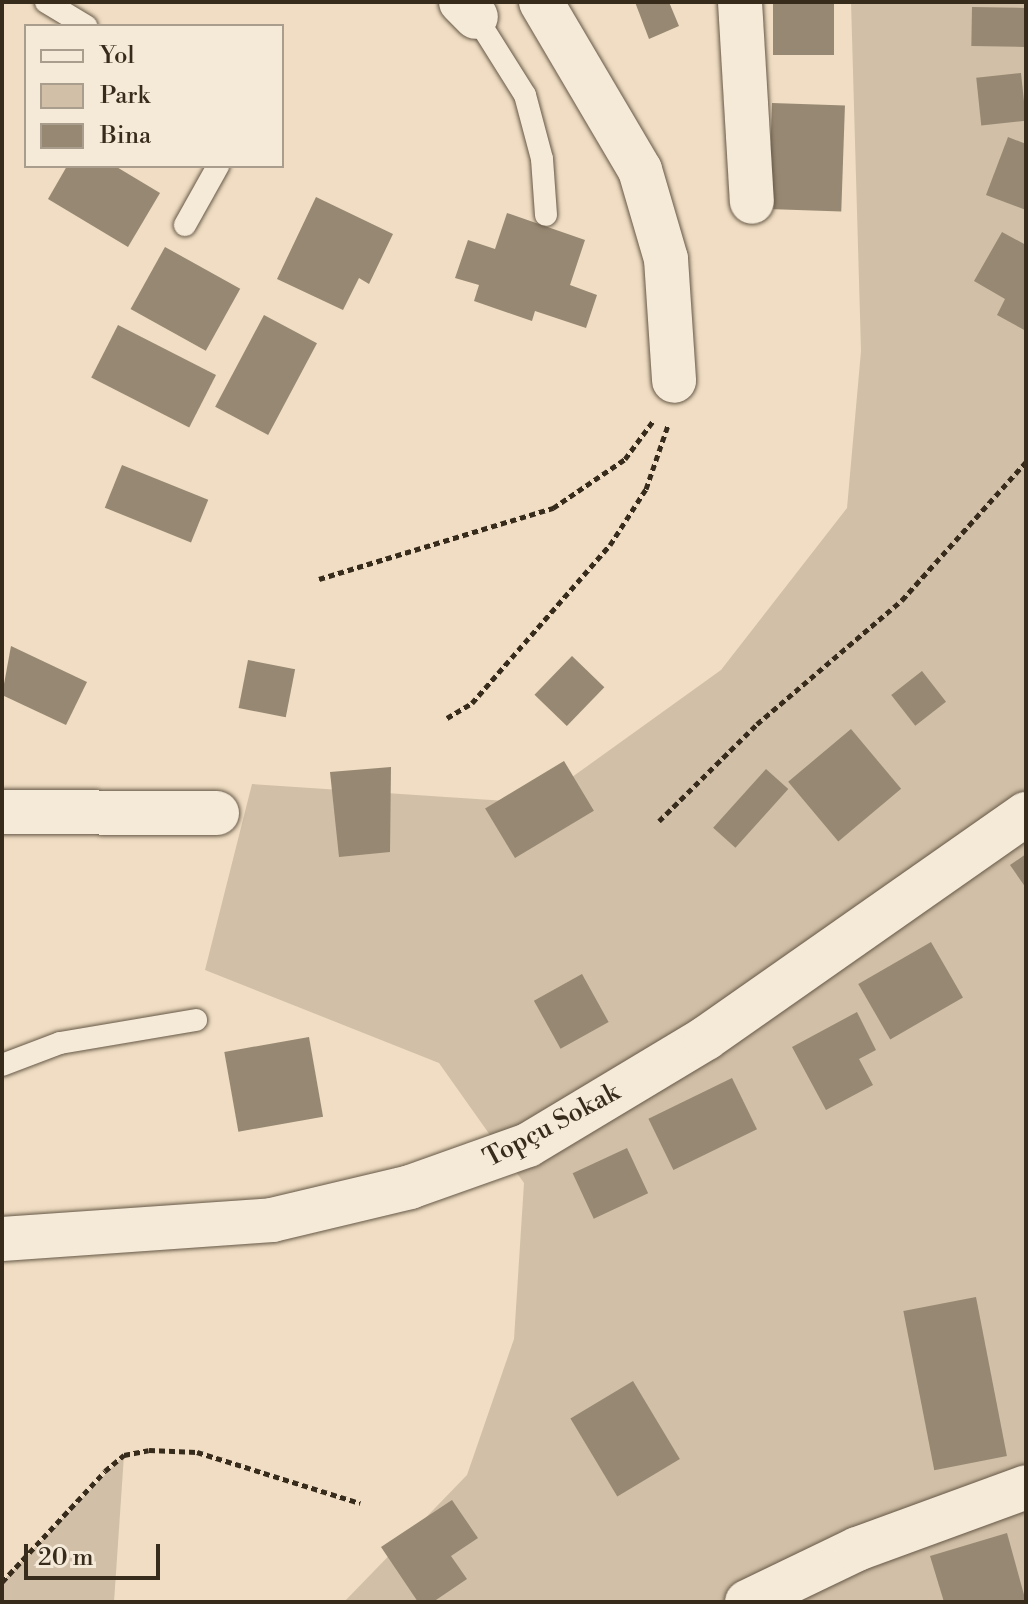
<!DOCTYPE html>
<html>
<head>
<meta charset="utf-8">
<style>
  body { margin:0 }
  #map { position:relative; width:1028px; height:1604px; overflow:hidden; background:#f0ddc3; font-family:"Libre Bodoni",serif }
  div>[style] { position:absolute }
  .green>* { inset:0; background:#d1bfa7 }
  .building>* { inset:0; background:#978873; transform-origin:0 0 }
  .path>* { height:5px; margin-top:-2.5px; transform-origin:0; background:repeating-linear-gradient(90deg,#372b1c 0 6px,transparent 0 10px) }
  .roads { filter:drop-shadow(0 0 2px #655846) drop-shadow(0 0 2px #655846) }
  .service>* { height:22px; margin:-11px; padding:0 11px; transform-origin:11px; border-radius:11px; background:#f5e9d8 }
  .minor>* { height:44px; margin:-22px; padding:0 22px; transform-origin:22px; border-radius:22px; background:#f5e9d8 }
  span { translate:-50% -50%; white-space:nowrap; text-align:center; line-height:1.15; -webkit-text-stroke:7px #f5e9d8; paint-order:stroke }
  .street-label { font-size:26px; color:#372b1c }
  .frame { position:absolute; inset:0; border:4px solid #372b1c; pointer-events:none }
  .legend { position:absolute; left:24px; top:24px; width:260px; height:144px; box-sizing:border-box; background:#f5e9d8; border:2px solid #a99d8d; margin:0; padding:10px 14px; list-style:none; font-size:24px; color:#372b1c }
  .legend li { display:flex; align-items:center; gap:16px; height:40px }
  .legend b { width:40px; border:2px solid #a99d8d }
  .scale { position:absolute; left:24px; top:1544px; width:136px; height:36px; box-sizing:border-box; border:4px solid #372b1c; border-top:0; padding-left:10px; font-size:24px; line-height:28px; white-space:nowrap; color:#372b1c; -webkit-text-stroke:6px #f5e9d8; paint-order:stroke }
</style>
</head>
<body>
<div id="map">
  <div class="green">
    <i style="clip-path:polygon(851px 2px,1026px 2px,1026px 1602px,344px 1602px,467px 1475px,514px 1339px,524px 1183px,439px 1063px,205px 970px,252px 784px,536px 803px,721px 670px,847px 508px,861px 351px)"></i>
    <i style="clip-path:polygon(124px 1455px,114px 1602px,2px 1602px,2px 1582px)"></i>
  </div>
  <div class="building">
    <i style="clip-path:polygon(635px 2px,669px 2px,679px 26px,649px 39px)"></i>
    <i style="left:773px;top:2px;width:61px;height:53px"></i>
    <i style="left:1026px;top:8px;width:39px;height:54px;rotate:91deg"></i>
    <i style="left:1021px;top:73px;width:48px;height:45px;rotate:84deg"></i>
    <i style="left:772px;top:103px;width:73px;height:106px;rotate:2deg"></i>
    <i style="clip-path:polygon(1008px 137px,1026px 144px,1026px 210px,986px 195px)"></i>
    <i style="clip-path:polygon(67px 166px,115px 166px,160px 193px,128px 247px,48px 199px)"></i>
    <i style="clip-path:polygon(316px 197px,393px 234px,369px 284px,359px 278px,343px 310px,277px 279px)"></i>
    <i style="clip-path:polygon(507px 213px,585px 240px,570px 285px,597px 295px,586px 328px,535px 311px,532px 321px,474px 301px,479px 285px,455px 278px,468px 240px,495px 249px)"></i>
    <i style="clip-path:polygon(1002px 232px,1026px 245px,1026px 331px,997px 315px,1005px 299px,974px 281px)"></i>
    <i style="left:165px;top:247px;width:86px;height:71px;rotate:29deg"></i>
    <i style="left:264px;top:315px;width:60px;height:104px;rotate:28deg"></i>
    <i style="left:118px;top:325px;width:110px;height:59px;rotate:27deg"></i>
    <i style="left:122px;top:465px;width:93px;height:46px;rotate:22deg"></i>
    <i style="clip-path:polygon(11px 646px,87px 682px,66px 725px,2px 695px)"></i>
    <i style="left:572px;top:656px;width:45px;height:54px;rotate:44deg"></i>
    <i style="left:248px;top:660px;width:48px;height:49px;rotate:11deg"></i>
    <i style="left:922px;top:671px;width:39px;height:39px;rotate:52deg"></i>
    <i style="left:851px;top:729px;width:78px;height:82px;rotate:50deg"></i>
    <i style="left:564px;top:761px;width:58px;height:92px;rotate:59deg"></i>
    <i style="clip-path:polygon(391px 767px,390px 852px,339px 857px,330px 772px)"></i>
    <i style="left:766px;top:769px;width:30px;height:79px;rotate:42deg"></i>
    <i style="clip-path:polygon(1026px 854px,1026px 888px,1010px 865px)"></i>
    <i style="left:931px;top:942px;width:64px;height:84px;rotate:60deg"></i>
    <i style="left:582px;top:974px;width:55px;height:55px;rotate:61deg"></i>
    <i style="clip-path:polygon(857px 1012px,876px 1050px,859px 1059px,873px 1085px,826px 1110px,792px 1047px)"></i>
    <i style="left:309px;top:1037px;width:81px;height:86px;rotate:80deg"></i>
    <i style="left:732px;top:1078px;width:57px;height:93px;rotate:64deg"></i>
    <i style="left:627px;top:1148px;width:50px;height:60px;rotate:65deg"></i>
    <i style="left:976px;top:1297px;width:162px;height:74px;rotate:79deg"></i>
    <i style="left:633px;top:1381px;width:91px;height:73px;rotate:59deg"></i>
    <i style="clip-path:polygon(452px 1500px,478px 1538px,451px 1556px,467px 1579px,433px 1602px,418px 1602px,381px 1547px)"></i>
    <i style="clip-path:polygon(1007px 1533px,1026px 1602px,944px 1602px,930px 1556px)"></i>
  </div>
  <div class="path">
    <i style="left:319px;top:579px;width:245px;rotate:-16.9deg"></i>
    <i style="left:553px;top:508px;width:87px;rotate:-34.2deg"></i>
    <i style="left:625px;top:459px;width:47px;rotate:-53.6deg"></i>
    <i style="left:447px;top:718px;width:29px;rotate:-31deg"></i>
    <i style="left:472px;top:703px;width:210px;rotate:-48.9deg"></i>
    <i style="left:610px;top:545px;width:67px;rotate:-57.3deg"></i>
    <i style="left:646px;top:489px;width:68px;rotate:-71deg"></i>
    <i style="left:659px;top:821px;width:138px;rotate:-44.7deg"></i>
    <i style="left:757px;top:724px;width:191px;rotate:-40.5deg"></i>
    <i style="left:902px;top:600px;width:186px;rotate:-48.1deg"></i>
    <i style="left:2px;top:1582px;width:151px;rotate:-47.1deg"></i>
    <i style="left:105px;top:1471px;width:25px;rotate:-40deg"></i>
    <i style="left:124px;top:1455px;width:25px;rotate:-11deg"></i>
    <i style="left:149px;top:1450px;width:48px;rotate:2.4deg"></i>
    <i style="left:197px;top:1452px;width:171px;rotate:17.4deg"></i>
  </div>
  <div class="roads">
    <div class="service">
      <i style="left:46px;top:2px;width:47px;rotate:31deg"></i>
      <i style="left:476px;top:17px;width:92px;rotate:57.9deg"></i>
      <i style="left:525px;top:95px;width:66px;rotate:75.1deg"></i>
      <i style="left:542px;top:159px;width:56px;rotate:85.9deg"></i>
      <i style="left:185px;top:225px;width:68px;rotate:-60.8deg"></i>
      <i style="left:2px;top:1065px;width:62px;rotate:-20.8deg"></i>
      <i style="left:60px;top:1043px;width:138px;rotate:-9.6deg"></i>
    </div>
    <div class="minor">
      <i style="left:461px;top:2px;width:21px;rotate:45deg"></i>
      <i style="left:541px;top:2px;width:195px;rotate:59.5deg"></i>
      <i style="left:640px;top:170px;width:93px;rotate:73.7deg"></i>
      <i style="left:666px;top:259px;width:122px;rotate:86.2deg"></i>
      <i style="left:740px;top:2px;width:200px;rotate:86.6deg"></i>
      <i style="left:2px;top:812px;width:215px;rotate:0.3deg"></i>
      <i style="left:2px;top:1239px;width:271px;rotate:-4deg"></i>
      <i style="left:272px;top:1220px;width:142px;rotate:-13.4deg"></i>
      <i style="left:410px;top:1187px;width:125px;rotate:-19.6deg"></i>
      <i style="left:528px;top:1145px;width:208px;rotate:-31deg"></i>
      <i style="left:706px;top:1038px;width:391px;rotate:-35deg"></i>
      <i style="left:747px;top:1602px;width:122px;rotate:-25.7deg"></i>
      <i style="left:857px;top:1549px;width:180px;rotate:-20.1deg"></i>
    </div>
  </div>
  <div class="street-label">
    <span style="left:552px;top:1126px;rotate:-28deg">Topçu Sokak</span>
  </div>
  <div class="frame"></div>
  <ul class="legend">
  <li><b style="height:10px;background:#f5e9d8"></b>Yol</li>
  <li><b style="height:22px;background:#d1bfa7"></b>Park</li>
  <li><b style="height:22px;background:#978873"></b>Bina</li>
  </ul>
  <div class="scale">20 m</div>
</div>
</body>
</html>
